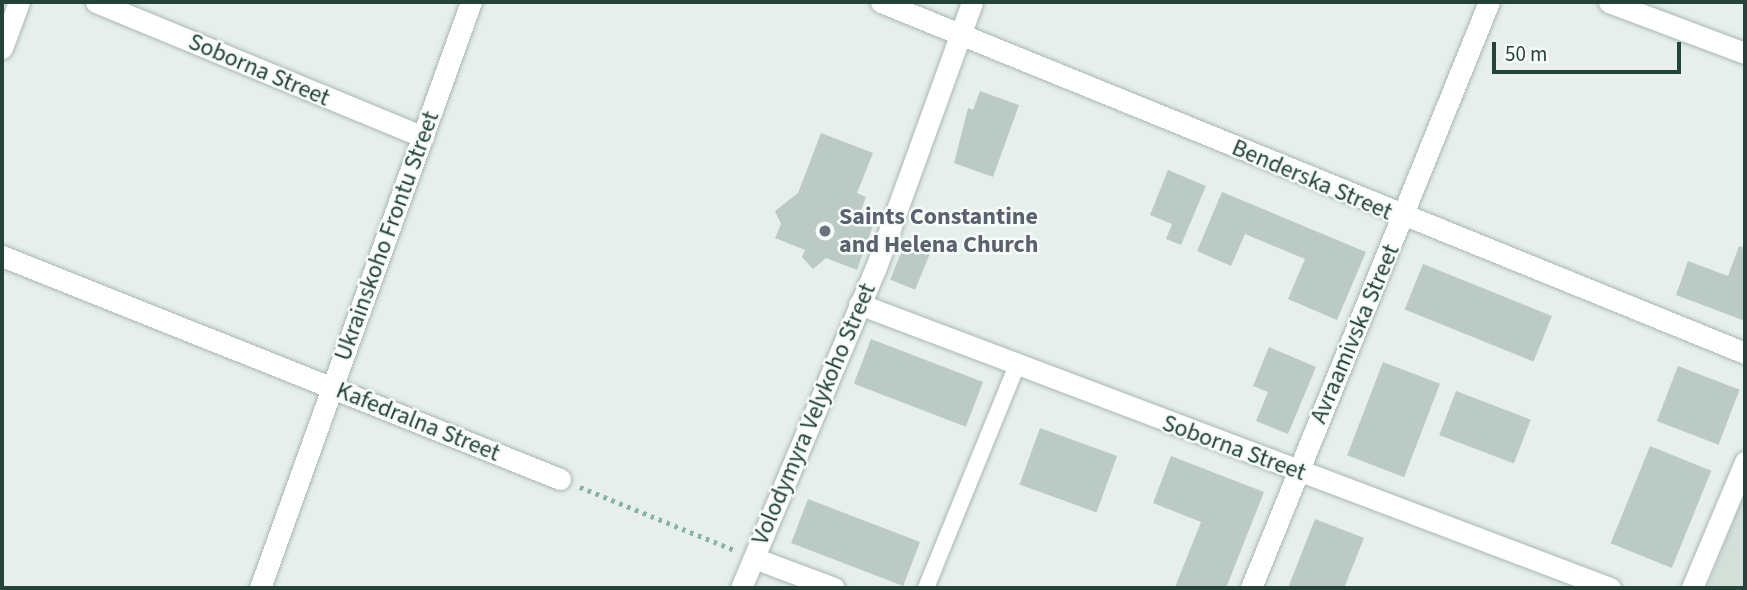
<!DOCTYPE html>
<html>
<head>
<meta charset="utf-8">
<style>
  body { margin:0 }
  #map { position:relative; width:1747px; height:590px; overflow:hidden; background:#e6efeb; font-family:"Source Sans 3",sans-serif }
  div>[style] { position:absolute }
  .built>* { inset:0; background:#d4dfda }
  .building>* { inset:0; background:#bbcac4; transform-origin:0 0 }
  .path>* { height:4.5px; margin-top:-2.25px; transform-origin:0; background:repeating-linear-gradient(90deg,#86b3a5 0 3.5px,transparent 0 8.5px) }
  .roads { filter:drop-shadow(0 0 2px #a8b8b2) drop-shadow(0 0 2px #a8b8b2) }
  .service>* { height:16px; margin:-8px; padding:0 8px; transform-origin:8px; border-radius:8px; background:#fff }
  .pedestrian>* { height:21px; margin:-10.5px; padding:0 10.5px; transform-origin:10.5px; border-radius:10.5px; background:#fff }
  .minor>* { height:21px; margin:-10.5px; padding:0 10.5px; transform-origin:10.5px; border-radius:10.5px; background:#fff }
  .secondary>* { height:21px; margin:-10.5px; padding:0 10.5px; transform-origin:10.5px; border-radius:10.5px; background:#fff }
  .dots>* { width:19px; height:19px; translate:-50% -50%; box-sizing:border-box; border:4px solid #f7fbf9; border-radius:50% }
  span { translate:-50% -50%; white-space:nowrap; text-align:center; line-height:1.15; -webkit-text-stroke:5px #f7fbf9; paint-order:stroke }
  .street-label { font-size:24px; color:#24423a }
  .worship-label { font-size:24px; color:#5b616d; font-weight:700 }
  .left { translate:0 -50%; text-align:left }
  .frame { position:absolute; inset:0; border:4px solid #24423a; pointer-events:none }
  .scale { position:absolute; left:1492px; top:42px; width:189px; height:32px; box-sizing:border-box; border:4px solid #24423a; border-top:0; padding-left:9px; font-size:21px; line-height:24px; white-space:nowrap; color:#24423a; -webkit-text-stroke:5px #f7fbf9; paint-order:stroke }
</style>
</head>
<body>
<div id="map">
  <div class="built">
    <i style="clip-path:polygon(1745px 492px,1745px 588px,1707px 588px)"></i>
  </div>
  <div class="building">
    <i style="clip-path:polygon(980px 91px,1019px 105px,993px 177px,954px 163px,968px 108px,973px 110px)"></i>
    <i style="clip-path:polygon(821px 133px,873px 153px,857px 193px,866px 197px,859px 216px,874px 223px,857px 270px,826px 258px,813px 269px,802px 257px,805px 250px,775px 238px,781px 224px,775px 211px,798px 193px)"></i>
    <i style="clip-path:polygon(1168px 170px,1206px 186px,1181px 245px,1166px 239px,1172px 224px,1150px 215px)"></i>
    <i style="clip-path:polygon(1222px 192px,1366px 252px,1337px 320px,1288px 299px,1305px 259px,1245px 234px,1231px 266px,1197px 251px)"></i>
    <i style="left:907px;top:238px;width:27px;height:45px;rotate:22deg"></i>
    <i style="clip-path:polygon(1739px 246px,1745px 248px,1745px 321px,1676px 295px,1688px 261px,1728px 276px)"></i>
    <i style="left:1423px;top:264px;width:139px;height:49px;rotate:22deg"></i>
    <i style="left:871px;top:339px;width:120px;height:48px;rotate:21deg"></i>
    <i style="clip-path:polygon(1269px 347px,1316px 367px,1288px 434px,1256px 421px,1268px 392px,1253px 386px)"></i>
    <i style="left:1383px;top:362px;width:61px;height:100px;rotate:21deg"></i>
    <i style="left:1678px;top:366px;width:66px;height:59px;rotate:21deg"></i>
    <i style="left:1456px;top:391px;width:80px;height:47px;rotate:21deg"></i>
    <i style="left:1040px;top:428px;width:82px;height:60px;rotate:20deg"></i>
    <i style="left:1650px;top:446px;width:66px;height:105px;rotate:22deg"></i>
    <i style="clip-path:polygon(1171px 456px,1264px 492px,1226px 588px,1175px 587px,1201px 522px,1153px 503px)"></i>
    <i style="left:808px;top:499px;width:120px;height:47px;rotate:21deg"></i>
    <i style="clip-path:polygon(1315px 519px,1364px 538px,1344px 588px,1288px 588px)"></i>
  </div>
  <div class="path">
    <i style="left:580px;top:487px;width:166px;rotate:22.2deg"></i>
  </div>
  <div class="roads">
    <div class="service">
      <i style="left:926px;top:588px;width:241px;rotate:-67.8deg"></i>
    </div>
    <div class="pedestrian">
      <i style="left:875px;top:270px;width:44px;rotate:-69.9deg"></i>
    </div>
    <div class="minor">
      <i style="left:96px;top:2px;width:354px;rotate:22.4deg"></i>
      <i style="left:1609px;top:2px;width:145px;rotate:20.6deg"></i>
      <i style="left:890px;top:229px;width:241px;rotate:-70.1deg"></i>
      <i style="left:2px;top:256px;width:601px;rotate:21.78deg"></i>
      <i style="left:859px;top:304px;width:803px;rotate:20.71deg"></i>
      <i style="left:754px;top:558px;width:85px;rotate:20.6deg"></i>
      <i style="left:260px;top:588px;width:623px;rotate:-70.2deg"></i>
      <i style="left:741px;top:588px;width:345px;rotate:-67.2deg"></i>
      <i style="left:1251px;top:588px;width:632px;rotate:-67.9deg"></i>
      <i style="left:1692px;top:588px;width:137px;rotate:-67.2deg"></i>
    </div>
    <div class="secondary">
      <i style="left:881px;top:2px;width:933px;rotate:22.11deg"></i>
      <i style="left:2px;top:48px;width:49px;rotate:-69.7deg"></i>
    </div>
  </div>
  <div class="dots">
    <i style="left:825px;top:231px;background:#6b7280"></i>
  </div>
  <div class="street-label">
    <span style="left:259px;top:70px;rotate:23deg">Soborna Street</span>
    <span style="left:1312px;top:180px;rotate:23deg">Benderska Street</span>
    <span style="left:387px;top:236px;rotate:-70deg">Ukrainskoho Frontu Street</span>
    <span style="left:1355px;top:334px;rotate:-67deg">Avraamivska Street</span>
    <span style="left:814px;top:414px;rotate:-67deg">Volodymyra Velykoho Street</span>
    <span style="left:418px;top:422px;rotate:22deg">Kafedralna Street</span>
    <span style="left:1234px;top:448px;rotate:20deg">Soborna Street</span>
  </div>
  <div class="worship-label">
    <span class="left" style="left:839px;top:231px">Saints Constantine<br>and Helena Church</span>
  </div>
  <div class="frame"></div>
  <div class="scale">50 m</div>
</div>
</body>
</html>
